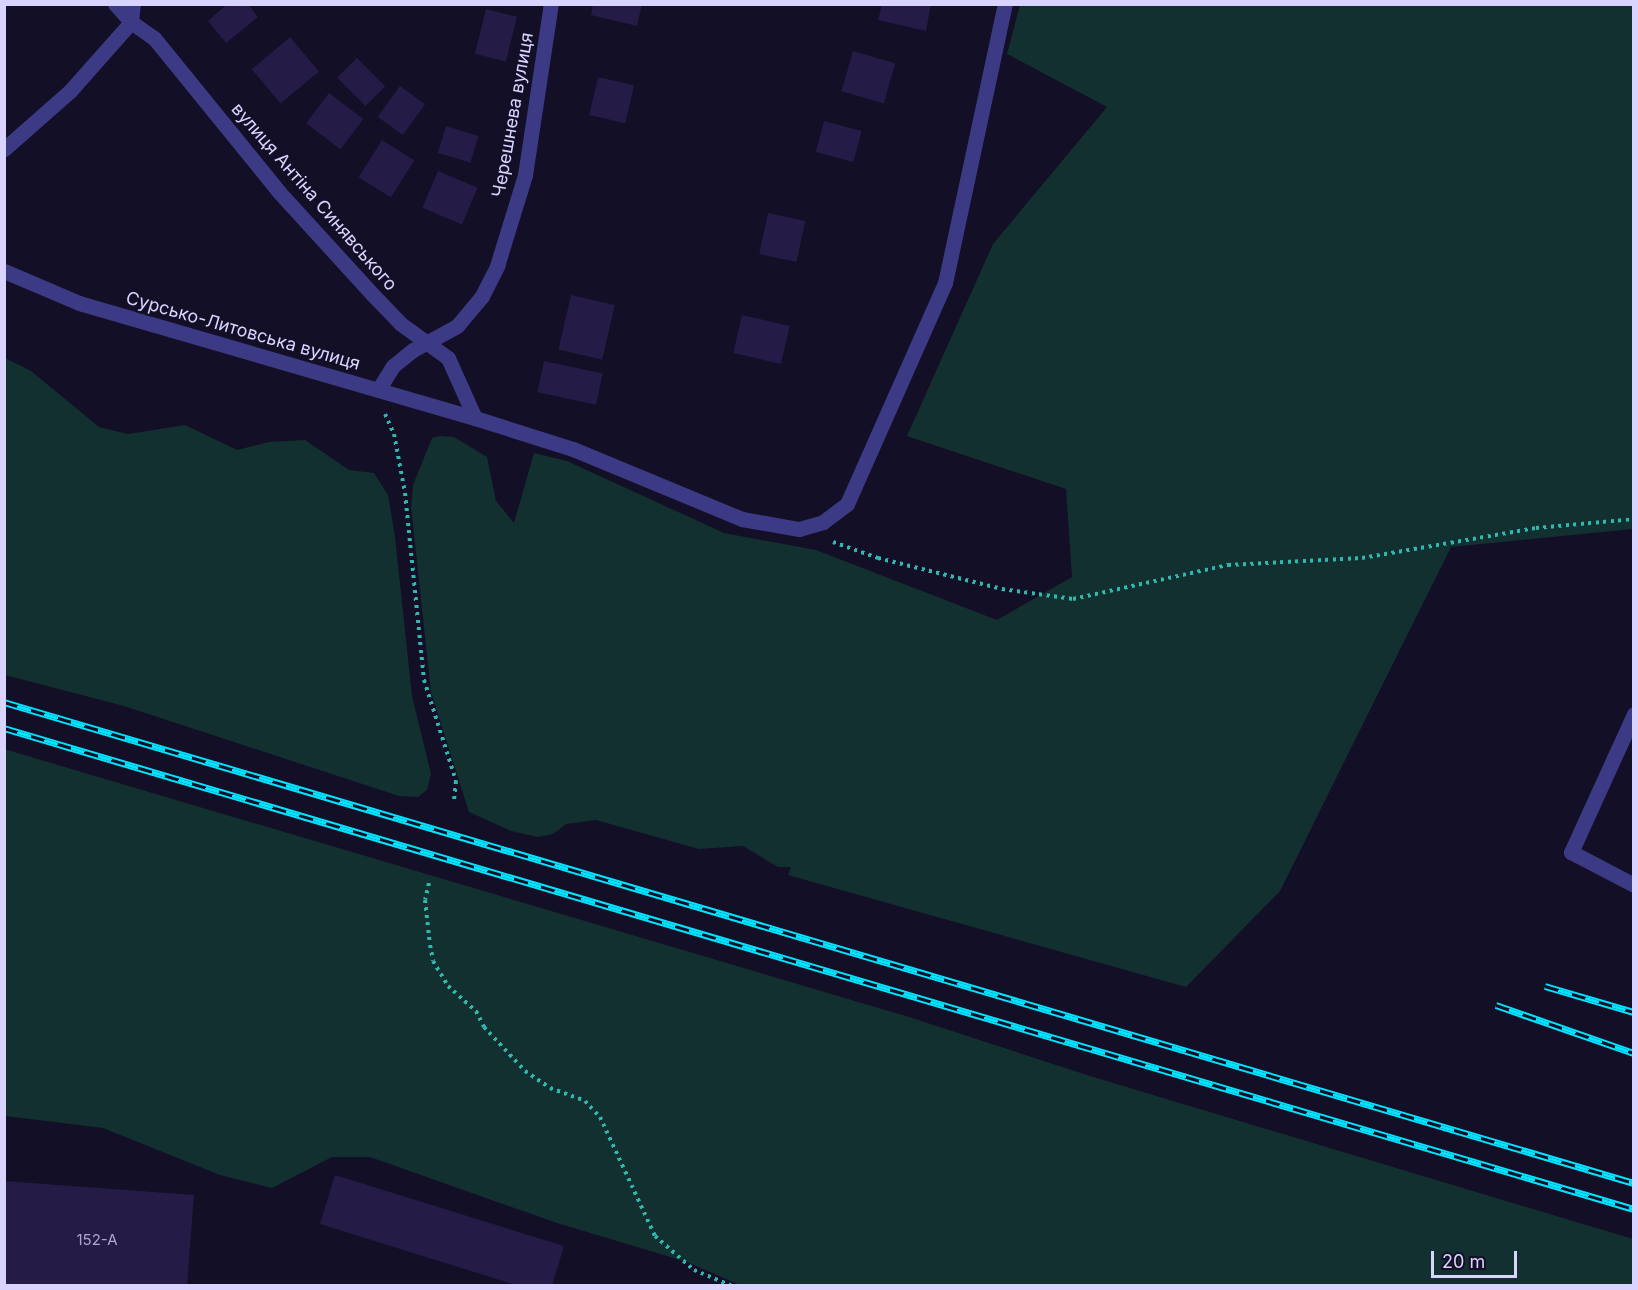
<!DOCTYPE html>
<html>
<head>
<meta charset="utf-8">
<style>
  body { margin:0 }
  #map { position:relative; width:1638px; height:1290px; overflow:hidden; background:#130f26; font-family:Inter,sans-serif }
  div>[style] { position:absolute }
  .green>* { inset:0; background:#12302f }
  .building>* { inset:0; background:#241b47; transform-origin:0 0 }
  .path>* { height:4px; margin-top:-2px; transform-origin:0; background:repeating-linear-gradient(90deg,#2fb8b0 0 3px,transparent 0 7.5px) }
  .minor>* { height:15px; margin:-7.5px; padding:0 7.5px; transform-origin:7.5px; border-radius:7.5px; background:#3d3a85 }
  .rail>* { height:7px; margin-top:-3.5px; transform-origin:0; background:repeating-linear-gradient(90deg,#130f26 0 14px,#00e5ff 0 28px); box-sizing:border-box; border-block:2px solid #00e5ff }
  span { translate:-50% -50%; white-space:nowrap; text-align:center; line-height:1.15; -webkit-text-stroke:4.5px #130f26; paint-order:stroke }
  .number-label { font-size:15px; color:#aca6d1 }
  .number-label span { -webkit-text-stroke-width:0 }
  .street-label { font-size:18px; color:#d9d4ff }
  .frame { position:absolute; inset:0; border:6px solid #d9d4ff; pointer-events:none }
  .scale { position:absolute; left:1431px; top:1251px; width:86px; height:27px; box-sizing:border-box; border:3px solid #d9d4ff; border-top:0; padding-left:8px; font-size:18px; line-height:21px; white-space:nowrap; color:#d9d4ff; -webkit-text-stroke:4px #130f26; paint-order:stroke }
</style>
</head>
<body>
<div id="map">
  <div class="green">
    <i style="clip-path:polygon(1020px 5px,1633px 5px,1633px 529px,1451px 547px,1280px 891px,1186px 987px,788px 875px,791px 867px,778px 867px,743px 846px,699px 849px,596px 820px,566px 824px,553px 834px,538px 837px,511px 831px,469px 812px,431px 692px,411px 507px,413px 485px,432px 438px,439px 436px,454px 437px,487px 457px,496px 501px,514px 523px,534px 453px,567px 461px,724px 533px,816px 550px,997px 620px,1072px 577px,1066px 489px,907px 436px,993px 244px,1107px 107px,1007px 54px)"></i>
    <i style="clip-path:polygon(5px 358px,31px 371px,99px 427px,128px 434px,185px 425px,237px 450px,269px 442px,305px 440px,349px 470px,374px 473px,388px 495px,395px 537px,412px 696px,431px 774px,427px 790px,418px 797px,399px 796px,124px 706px,5px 675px)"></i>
    <i style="clip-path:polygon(4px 749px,909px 1017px,1090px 1076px,1633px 1239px,1633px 1285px,740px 1285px,687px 1262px,557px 1223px,370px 1157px,332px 1157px,272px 1188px,220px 1175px,103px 1128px,5px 1116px)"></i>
  </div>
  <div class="building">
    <i style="clip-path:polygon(227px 4px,248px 4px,258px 17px,226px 43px,208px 21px)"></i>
    <i style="clip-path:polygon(593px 4px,642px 4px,637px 26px,591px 15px)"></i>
    <i style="clip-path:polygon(882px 4px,931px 4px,926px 31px,878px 20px)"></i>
    <i style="left:486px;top:9px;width:32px;height:46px;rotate:14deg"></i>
    <i style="left:290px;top:37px;width:45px;height:50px;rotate:50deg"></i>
    <i style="left:853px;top:51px;width:44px;height:42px;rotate:16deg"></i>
    <i style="left:357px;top:58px;width:40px;height:28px;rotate:45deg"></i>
    <i style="left:598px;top:77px;width:37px;height:39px;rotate:13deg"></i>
    <i style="left:400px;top:86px;width:31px;height:38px;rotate:36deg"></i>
    <i style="left:329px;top:93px;width:43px;height:38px;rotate:37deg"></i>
    <i style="left:824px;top:121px;width:39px;height:32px;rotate:15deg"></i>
    <i style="left:446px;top:126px;width:34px;height:28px;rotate:17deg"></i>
    <i style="left:382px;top:140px;width:38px;height:44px;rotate:32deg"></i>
    <i style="left:438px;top:171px;width:43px;height:40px;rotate:23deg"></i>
    <i style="left:768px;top:213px;width:38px;height:42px;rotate:12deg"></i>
    <i style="left:571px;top:295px;width:45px;height:56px;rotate:13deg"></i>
    <i style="left:742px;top:315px;width:49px;height:39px;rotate:13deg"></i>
    <i style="left:544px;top:361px;width:60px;height:32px;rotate:12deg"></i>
    <i style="clip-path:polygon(335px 1175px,564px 1246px,552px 1286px,519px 1286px,320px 1224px)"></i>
    <i style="clip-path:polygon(4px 1181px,194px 1195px,187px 1286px,4px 1286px)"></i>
  </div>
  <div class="path">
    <i style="left:385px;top:414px;width:22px;rotate:66deg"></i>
    <i style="left:394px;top:434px;width:60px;rotate:79.4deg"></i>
    <i style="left:405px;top:493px;width:188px;rotate:84.2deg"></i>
    <i style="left:424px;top:680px;width:106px;rotate:72.4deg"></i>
    <i style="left:456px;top:781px;width:20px;rotate:96deg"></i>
    <i style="left:833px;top:542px;width:48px;rotate:19.6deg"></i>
    <i style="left:878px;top:558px;width:128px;rotate:14deg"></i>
    <i style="left:1002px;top:589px;width:72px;rotate:8deg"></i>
    <i style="left:1073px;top:599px;width:159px;rotate:-12.4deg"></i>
    <i style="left:1228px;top:565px;width:134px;rotate:-3deg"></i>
    <i style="left:1362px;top:558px;width:177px;rotate:-9.8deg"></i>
    <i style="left:1536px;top:528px;width:98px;rotate:-5.2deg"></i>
    <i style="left:429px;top:883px;width:17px;rotate:103deg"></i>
    <i style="left:425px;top:900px;width:45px;rotate:83.7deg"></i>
    <i style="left:430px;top:945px;width:16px;rotate:79deg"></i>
    <i style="left:433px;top:961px;width:29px;rotate:59deg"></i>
    <i style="left:448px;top:986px;width:38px;rotate:42deg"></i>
    <i style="left:476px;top:1011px;width:18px;rotate:63deg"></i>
    <i style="left:484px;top:1027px;width:60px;rotate:47deg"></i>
    <i style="left:525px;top:1071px;width:30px;rotate:34deg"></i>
    <i style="left:550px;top:1088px;width:37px;rotate:20deg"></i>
    <i style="left:585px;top:1101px;width:22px;rotate:47deg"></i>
    <i style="left:600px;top:1117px;width:131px;rotate:65.2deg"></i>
    <i style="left:655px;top:1236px;width:52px;rotate:41.1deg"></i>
    <i style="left:694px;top:1270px;width:41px;rotate:22.8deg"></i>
  </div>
  <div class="minor">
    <i style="left:115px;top:4px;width:24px;rotate:48deg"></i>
    <i style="left:131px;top:22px;width:28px;rotate:35deg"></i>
    <i style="left:154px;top:38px;width:198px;rotate:50.9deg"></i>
    <i style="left:279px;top:192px;width:142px;rotate:47.6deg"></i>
    <i style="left:375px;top:297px;width:37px;rotate:46deg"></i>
    <i style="left:401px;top:324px;width:58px;rotate:35.9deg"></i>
    <i style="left:448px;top:358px;width:66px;rotate:65.8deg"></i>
    <i style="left:4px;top:149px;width:88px;rotate:-41.3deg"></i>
    <i style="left:70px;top:91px;width:92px;rotate:-48.5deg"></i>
    <i style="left:131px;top:22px;width:18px;rotate:-84deg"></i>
    <i style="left:4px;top:271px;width:82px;rotate:23.1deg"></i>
    <i style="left:79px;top:303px;width:412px;rotate:16.2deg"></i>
    <i style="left:475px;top:418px;width:103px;rotate:17.6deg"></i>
    <i style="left:573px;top:449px;width:183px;rotate:22.5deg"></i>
    <i style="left:742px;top:519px;width:58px;rotate:10deg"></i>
    <i style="left:799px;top:529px;width:25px;rotate:-16deg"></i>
    <i style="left:823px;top:522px;width:30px;rotate:-37deg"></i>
    <i style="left:847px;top:504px;width:242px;rotate:-66.1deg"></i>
    <i style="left:945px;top:283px;width:285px;rotate:-77.9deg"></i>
    <i style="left:378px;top:390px;width:28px;rotate:-58deg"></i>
    <i style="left:393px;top:366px;width:26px;rotate:-39deg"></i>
    <i style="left:413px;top:350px;width:50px;rotate:-28.6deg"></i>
    <i style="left:457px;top:326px;width:39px;rotate:-50deg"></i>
    <i style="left:482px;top:296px;width:34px;rotate:-63deg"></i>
    <i style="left:497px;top:266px;width:95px;rotate:-72.9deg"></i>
    <i style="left:525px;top:175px;width:173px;rotate:-81.4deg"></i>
    <i style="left:1634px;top:714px;width:152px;rotate:114.5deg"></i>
    <i style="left:1571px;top:852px;width:71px;rotate:27.6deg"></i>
  </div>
  <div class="rail">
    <i style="left:4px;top:702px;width:1699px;rotate:16.44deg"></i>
    <i style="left:4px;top:728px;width:1699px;rotate:16.44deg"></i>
    <i style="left:1545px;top:986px;width:93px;rotate:16.3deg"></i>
    <i style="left:1496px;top:1005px;width:146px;rotate:19.2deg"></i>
  </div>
  <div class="number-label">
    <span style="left:97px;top:1240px">152-А</span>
  </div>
  <div class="street-label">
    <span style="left:513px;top:115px;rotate:-80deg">Черешнева вулиця</span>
    <span style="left:314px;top:197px;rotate:49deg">вулиця Антіна Синявського</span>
    <span style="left:243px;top:331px;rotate:16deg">Сурсько-Литовська вулиця</span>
  </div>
  <div class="frame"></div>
  <div class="scale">20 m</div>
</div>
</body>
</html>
